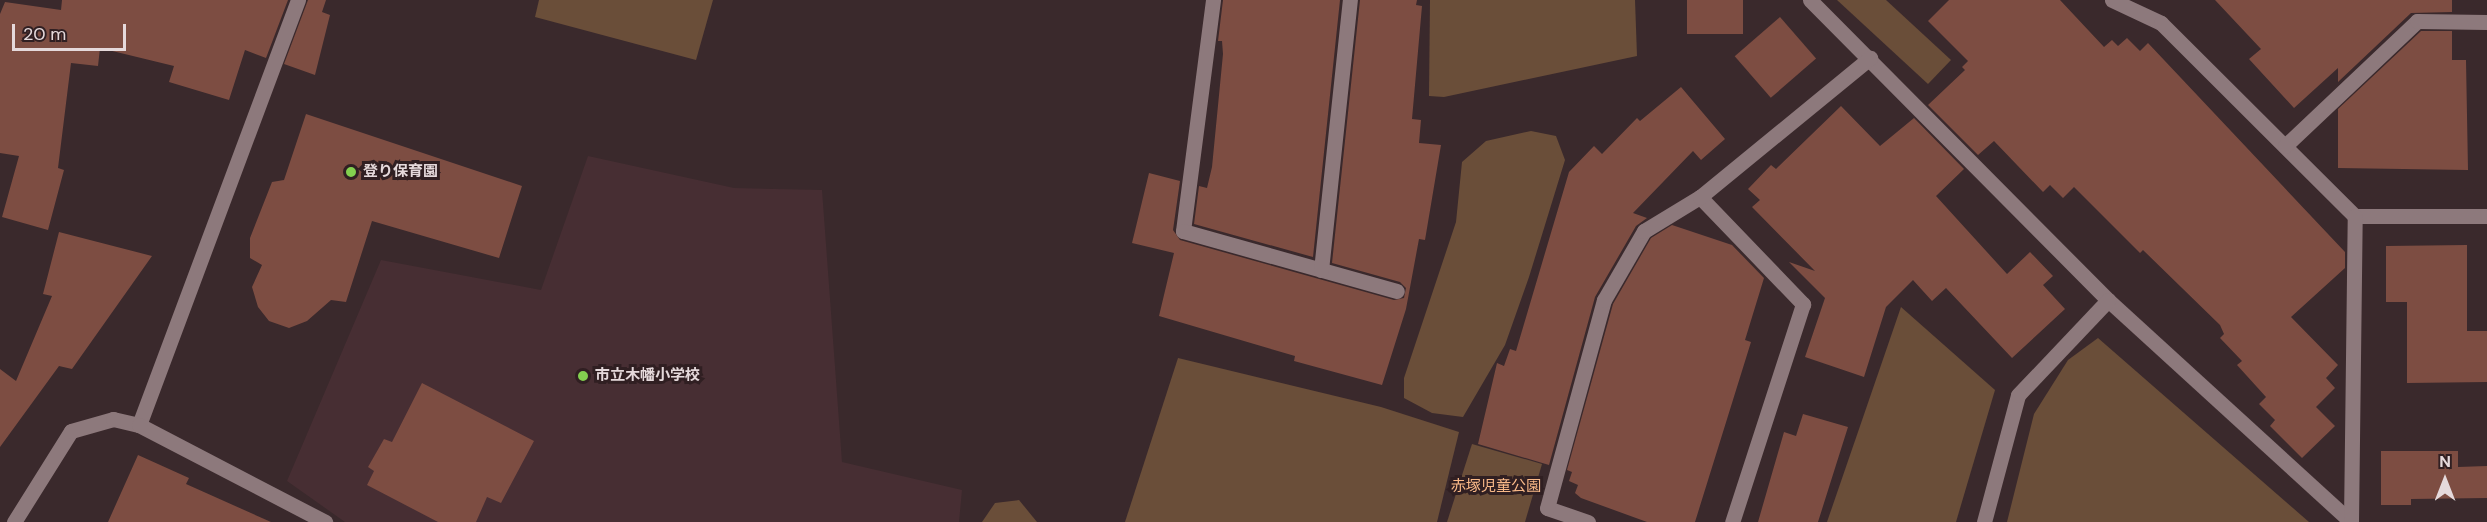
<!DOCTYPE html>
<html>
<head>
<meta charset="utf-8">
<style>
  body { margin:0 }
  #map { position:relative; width:2487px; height:522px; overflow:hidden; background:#3a292c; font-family:"DM Sans","Noto Sans JP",sans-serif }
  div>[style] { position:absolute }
  .built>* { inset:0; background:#472e33 }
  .green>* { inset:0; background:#6a4e39 }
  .building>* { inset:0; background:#7d4d42; transform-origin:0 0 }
  .minor>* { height:15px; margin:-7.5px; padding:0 7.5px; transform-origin:7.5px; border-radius:7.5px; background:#8d797c }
  .dots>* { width:16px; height:16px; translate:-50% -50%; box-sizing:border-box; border:3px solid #301f22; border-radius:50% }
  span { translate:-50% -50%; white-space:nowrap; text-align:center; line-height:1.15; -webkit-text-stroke:6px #301f22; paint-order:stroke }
  .poi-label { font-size:15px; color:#e5d9db; font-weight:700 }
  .left { translate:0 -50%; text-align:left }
  .park-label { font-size:15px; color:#f9b988 }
  .north { position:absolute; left:2415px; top:450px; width:60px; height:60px; -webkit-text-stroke:4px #301f22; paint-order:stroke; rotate:0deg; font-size:16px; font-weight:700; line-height:24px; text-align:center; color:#e5d9db }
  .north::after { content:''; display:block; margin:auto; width:21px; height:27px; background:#e5d9db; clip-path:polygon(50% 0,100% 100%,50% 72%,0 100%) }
  .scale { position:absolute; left:12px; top:24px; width:114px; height:27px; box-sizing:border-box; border:3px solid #e5d9db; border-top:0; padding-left:8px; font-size:18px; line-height:21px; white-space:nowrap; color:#e5d9db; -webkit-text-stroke:4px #301f22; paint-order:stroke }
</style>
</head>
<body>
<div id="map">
  <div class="built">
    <i style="clip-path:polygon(588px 156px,734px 188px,822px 190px,842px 462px,962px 490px,959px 522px,345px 522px,287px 481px,381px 260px,541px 290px)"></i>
  </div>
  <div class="green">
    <i style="clip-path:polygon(539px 0,713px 0,696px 60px,535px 17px)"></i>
    <i style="clip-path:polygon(1430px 0,1635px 0,1637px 56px,1444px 97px,1429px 96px)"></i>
    <i style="clip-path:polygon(1837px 0,1886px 0,1951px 60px,1928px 84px)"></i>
    <i style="clip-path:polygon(1531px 131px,1556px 136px,1565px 160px,1529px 277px,1505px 345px,1463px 417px,1432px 413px,1404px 398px,1404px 378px,1456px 222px,1462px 162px,1486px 141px)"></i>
    <i style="clip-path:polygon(1901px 307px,1995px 390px,1956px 522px,1827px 522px)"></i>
    <i style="clip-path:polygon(2098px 338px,2309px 522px,2007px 522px,2034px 414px,2068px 360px)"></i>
    <i style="clip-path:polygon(1178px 358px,1381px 407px,1459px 432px,1437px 522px,1125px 522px)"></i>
    <i style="clip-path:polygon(1472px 444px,1542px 464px,1525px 522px,1447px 522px)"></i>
    <i style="clip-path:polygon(1019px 500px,1037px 522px,982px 522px,995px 503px)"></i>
  </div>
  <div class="building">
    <i style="clip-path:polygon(62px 0,288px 0,266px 58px,245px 50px,229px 100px,169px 82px,174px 66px,100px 48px,98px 66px,71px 63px,58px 168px,64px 170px,48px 230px,2px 217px,19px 156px,0 153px,0 14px,5px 2px,61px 10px)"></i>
    <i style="clip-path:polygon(308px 0,326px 0,322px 12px,330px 15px,315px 75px,284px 64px)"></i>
    <i style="clip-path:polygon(1223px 0,1340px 0,1313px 257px,1194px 224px,1199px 186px,1207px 188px,1212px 167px,1223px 54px,1222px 41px,1218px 41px)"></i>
    <i style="clip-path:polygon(1360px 0,1417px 0,1416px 5px,1422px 6px,1412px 119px,1421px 120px,1419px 143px,1441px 145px,1425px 240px,1419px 239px,1406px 309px,1382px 385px,1294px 361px,1295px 356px,1159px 316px,1174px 253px,1132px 243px,1149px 173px,1180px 181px,1173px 230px,1180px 240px,1394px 300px,1404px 298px,1406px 288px,1400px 282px,1332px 263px)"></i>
    <i style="left:1687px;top:0;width:56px;height:34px"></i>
    <i style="clip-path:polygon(1949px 0,2060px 0,2104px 47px,2112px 40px,2118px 46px,2127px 38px,2140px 51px,2148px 43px,2345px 252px,2345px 268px,2291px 317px,2338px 365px,2326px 378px,2335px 388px,2316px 407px,2335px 426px,2302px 458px,2270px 426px,2275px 420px,2259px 404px,2266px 397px,2237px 365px,2242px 361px,2220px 338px,2224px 334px,2220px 325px,2143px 250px,2140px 253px,2074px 187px,2063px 198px,2050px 185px,2043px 192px,1994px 141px,1978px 155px,1928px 105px,1965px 70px,1962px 67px,1968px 61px,1928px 21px)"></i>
    <i style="clip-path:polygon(2215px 0,2452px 0,2452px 12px,2411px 13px,2338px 82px,2338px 68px,2294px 108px,2249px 59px,2261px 49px)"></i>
    <i style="left:1780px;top:17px;width:55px;height:60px;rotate:49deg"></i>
    <i style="clip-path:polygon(2421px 31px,2452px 31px,2452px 60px,2466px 60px,2468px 170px,2338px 168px,2338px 109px)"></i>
    <i style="clip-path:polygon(1681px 87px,1725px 139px,1701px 160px,1693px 151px,1633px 213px,1647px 218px,1636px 226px,1595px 297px,1549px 465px,1478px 444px,1497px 363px,1504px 366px,1510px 349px,1516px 351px,1569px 172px,1594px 146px,1602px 154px,1637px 118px,1640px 121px)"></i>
    <i style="clip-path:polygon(1841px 106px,1880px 146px,1914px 118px,1964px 169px,1936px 196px,2007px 274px,2030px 252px,2053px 276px,2043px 285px,2065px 309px,2012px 358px,1946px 288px,1932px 301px,1913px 280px,1886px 307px,1864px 377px,1805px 357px,1825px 298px,1789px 262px,1815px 271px,1752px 207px,1760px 200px,1748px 189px,1771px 165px,1776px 169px)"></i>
    <i style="clip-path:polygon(306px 114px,522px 186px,499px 258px,372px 221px,346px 302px,331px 300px,307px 321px,289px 328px,269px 321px,258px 307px,252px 287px,262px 265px,250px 258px,250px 238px,272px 182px,284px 180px)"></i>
    <i style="clip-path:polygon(1672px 225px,1732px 245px,1764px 278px,1745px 340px,1751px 342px,1695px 522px,1647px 522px,1581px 498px,1575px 493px,1578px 485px,1569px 481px,1572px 472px,1567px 470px,1613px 304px,1651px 238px)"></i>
    <i style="clip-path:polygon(59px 232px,152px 256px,72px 369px,59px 366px,0 447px,0 369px,16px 381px,52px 296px,43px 294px)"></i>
    <i style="clip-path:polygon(2467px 245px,2467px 331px,2487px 331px,2487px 382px,2407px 383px,2407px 302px,2386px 302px,2386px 246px)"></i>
    <i style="clip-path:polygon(422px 383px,534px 441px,501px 503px,487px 497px,476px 522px,438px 522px,367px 485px,374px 471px,368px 467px,384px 439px,392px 442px)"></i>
    <i style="clip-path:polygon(1803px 414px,1848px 427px,1818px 522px,1758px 522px,1784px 432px,1796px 436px)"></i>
    <i style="clip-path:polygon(2381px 451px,2458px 451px,2458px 467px,2487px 466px,2487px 498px,2411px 499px,2411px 505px,2381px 505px)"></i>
    <i style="clip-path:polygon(138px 455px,189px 478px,186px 484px,271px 522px,108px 522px)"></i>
  </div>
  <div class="minor">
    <i style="left:1213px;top:0;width:233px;rotate:97.4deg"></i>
    <i style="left:1183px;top:231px;width:222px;rotate:15.7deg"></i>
    <i style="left:1810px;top:0;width:423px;rotate:45.2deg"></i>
    <i style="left:2108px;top:300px;width:329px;rotate:42.4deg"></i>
    <i style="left:2112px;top:0;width:54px;rotate:25.1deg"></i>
    <i style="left:2161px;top:23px;width:274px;rotate:44.9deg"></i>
    <i style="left:2355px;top:216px;width:132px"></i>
    <i style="left:2285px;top:146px;width:182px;rotate:-43.4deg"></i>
    <i style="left:2417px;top:21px;width:70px;rotate:0.8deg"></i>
    <i style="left:1700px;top:197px;width:149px;rotate:46.1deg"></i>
    <i style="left:1803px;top:304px;width:229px;rotate:108deg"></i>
    <i style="left:1321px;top:270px;width:272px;rotate:-83.9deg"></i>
    <i style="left:139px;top:425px;width:454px;rotate:-69.5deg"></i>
    <i style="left:14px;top:522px;width:107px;rotate:-57.9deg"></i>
    <i style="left:71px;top:431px;width:44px;rotate:-15.9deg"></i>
    <i style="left:113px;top:419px;width:27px;rotate:13deg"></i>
    <i style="left:139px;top:425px;width:210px;rotate:27.5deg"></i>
    <i style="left:1588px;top:522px;width:43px;rotate:-161.1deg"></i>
    <i style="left:1547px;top:508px;width:216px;rotate:-74.7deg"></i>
    <i style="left:1604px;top:300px;width:80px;rotate:-59.9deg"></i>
    <i style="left:1644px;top:231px;width:66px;rotate:-31.3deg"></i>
    <i style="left:1700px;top:197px;width:220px;rotate:-39.3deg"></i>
    <i style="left:1984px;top:522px;width:131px;rotate:-75deg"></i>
    <i style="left:2018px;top:395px;width:131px;rotate:-46.5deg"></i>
    <i style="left:2351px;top:522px;width:306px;rotate:-89.3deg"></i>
  </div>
  <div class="dots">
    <i style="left:351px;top:172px;background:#83d04f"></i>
    <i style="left:583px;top:376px;background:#83d04f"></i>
  </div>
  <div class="poi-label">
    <span class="left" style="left:363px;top:172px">登り保育園</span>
    <span class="left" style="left:595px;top:376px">市立木幡小学校</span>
  </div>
  <div class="park-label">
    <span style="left:1496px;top:487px">赤塚児童公園</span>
  </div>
  <div class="north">N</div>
  <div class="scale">20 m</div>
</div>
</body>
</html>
